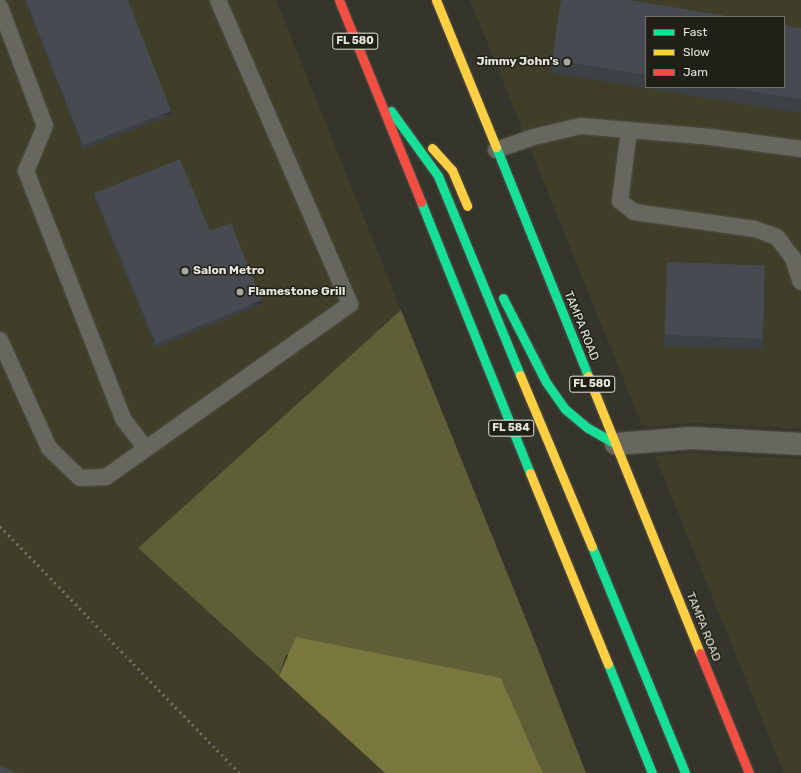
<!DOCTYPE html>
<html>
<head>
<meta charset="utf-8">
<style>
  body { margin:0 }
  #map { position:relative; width:801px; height:773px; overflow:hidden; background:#35352c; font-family:Rubik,sans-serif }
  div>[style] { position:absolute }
  .built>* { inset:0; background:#3f3f29 }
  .green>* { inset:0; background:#5f5f37 }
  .water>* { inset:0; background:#79773d }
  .roads { filter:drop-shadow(0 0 1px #515149) drop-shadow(0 0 1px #515149) }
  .lane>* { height:16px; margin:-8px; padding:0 8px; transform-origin:8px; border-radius:8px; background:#676760 }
  .street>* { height:22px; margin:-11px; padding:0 11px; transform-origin:11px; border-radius:11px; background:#676760 }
  .fast>* { height:9px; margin:-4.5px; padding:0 4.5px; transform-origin:4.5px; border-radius:4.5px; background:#16e098 }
  .slow>* { height:9px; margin:-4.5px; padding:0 4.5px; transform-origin:4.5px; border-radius:4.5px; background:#ffcf43 }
  .jam>* { height:9px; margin:-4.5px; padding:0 4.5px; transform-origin:4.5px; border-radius:4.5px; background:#f24e42 }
  .rail>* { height:3px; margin-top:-1.5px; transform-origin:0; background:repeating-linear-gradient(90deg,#707068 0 2px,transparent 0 6px) }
  .wall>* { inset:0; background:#3d4045 }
  .shaded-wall>* { inset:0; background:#323438; transform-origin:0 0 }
  .building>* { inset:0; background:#474a50; transform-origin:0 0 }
  .dots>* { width:11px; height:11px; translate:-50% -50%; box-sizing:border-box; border:2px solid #202018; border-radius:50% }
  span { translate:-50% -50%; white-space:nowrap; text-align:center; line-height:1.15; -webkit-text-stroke:3px #202018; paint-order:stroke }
  .shield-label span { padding:1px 3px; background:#202018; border:1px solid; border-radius:3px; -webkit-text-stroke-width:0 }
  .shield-label { font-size:11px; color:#e6e6dc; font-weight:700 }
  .poi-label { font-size:12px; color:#e6e6dc; font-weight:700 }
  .right { translate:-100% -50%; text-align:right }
  .left { translate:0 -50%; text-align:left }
  .street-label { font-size:12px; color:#e6e6dc }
  .legend { position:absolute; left:645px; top:16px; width:140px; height:72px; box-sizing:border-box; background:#202018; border:1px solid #6f6f66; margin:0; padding:5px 7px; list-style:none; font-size:12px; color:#e6e6dc }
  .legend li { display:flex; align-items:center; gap:8px; height:20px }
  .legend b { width:20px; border:1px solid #6f6f66 }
</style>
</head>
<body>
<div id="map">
  <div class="built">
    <i style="clip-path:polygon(0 0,276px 0,401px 310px,138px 548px,385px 773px,0 773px)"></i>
    <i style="clip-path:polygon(evenodd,470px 0,801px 0,801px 429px,695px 423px,643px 427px,470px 0,646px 17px,784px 17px,784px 87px,646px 87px,646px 17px)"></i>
    <i style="clip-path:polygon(691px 453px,801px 459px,801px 773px,784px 773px,655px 456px)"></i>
  </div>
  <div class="green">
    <i style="clip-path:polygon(401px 310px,535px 642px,586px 773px,543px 773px,501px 678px,286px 655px,279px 676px,138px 548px)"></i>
  </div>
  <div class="water">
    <i style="clip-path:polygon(296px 637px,501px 678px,543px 773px,385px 773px,279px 676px)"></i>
  </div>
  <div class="roads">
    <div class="lane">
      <i style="left:0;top:7px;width:127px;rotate:69.3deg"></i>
      <i style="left:45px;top:126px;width:49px;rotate:112.9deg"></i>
      <i style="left:26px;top:171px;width:266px;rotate:68.6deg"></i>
      <i style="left:123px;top:419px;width:37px;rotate:52deg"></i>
      <i style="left:629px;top:130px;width:72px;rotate:97.2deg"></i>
      <i style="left:620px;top:201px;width:18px;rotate:38deg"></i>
      <i style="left:634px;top:212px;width:122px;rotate:8deg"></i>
      <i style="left:755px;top:229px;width:23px;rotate:20deg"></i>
      <i style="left:777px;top:237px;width:26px;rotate:53deg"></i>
      <i style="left:793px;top:258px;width:25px;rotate:72deg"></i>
      <i style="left:496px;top:150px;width:40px;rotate:-18.9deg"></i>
      <i style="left:534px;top:137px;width:48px;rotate:-13.2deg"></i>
      <i style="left:581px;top:126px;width:130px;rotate:4.8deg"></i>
      <i style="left:711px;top:137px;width:91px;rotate:7.6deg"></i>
      <i style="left:0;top:340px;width:119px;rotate:65.6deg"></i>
      <i style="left:49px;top:448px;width:43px;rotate:44.1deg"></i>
      <i style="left:80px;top:478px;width:26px;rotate:-2deg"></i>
      <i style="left:106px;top:477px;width:299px;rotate:-35.3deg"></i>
      <i style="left:350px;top:304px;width:331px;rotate:-113.5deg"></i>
    </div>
    <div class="street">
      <i style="left:616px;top:444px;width:76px;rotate:-4.5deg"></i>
      <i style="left:692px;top:438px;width:109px;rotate:3.2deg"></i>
    </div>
    <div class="fast">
      <i style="left:391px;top:111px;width:80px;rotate:54.1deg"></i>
      <i style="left:438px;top:176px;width:215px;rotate:67.6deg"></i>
      <i style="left:496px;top:147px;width:247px;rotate:68.1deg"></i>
      <i style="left:421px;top:202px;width:292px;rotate:68.1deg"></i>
      <i style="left:503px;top:298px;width:94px;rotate:62.9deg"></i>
      <i style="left:546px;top:382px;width:33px;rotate:55deg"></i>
      <i style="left:565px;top:409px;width:30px;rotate:40deg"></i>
      <i style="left:588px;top:428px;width:32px;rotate:30deg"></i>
      <i style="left:592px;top:547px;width:244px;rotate:67.6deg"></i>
      <i style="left:608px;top:664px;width:118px;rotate:68deg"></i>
    </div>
    <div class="slow">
      <i style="left:436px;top:0;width:159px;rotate:67.8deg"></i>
      <i style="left:432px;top:148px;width:30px;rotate:48deg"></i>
      <i style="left:452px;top:170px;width:39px;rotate:67deg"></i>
      <i style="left:520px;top:375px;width:186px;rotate:67.3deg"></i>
      <i style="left:588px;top:376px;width:299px;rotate:68deg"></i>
      <i style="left:530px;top:473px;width:206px;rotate:67.8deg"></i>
    </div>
    <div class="jam">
      <i style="left:339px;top:0;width:218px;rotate:67.9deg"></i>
      <i style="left:700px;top:653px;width:130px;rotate:67.8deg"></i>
    </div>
  </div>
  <div class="rail">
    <i style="left:0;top:526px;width:344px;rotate:45.9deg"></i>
  </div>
  <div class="wall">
    <i style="clip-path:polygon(25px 0,128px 0,171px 115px,83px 149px)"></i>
    <i style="clip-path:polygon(646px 17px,646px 87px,784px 87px,801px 28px,801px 113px,552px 73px,552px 60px)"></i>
    <i style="clip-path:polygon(94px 193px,210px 231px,262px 304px,156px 348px,94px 197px)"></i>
    <i style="clip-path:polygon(765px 277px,763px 349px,664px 346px,664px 335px)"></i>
  </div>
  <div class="shaded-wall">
    <i style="left:171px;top:111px;width:4px;height:94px;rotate:90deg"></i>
    <i style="left:262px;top:300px;width:4px;height:115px;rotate:90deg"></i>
  </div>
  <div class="building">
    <i style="clip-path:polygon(26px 0,128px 0,171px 111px,83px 145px)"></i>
    <i style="clip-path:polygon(561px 0,629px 0,733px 17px,646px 17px,646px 75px,552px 60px)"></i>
    <i style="clip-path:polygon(784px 25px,801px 28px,801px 99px,724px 87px,784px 87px)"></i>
    <i style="clip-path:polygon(180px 159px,210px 231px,231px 223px,262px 300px,156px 344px,94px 193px)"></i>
    <i style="left:667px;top:262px;width:98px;height:73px;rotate:2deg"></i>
    <i style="clip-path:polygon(0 766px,17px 773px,0 773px)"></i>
  </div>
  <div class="dots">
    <i style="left:567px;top:62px;background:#a8a89e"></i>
    <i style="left:185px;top:271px;background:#a8a89e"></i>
    <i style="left:240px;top:292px;background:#a8a89e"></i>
  </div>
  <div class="shield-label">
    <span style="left:355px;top:41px">FL 580</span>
    <span style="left:592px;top:384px">FL 580</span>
    <span style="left:511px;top:428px">FL 584</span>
  </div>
  <div class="poi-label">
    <span class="right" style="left:559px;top:62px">Jimmy John's</span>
    <span class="left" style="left:193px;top:271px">Salon Metro</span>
    <span class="left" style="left:248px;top:292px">Flamestone Grill</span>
  </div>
  <div class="street-label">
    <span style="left:581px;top:326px;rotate:68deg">TAMPA ROAD</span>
    <span style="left:703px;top:627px;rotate:68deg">TAMPA ROAD</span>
  </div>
  <ul class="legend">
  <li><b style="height:5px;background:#16e098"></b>Fast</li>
  <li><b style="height:5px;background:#ffcf43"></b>Slow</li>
  <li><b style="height:5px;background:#f24e42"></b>Jam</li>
  </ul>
</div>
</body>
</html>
